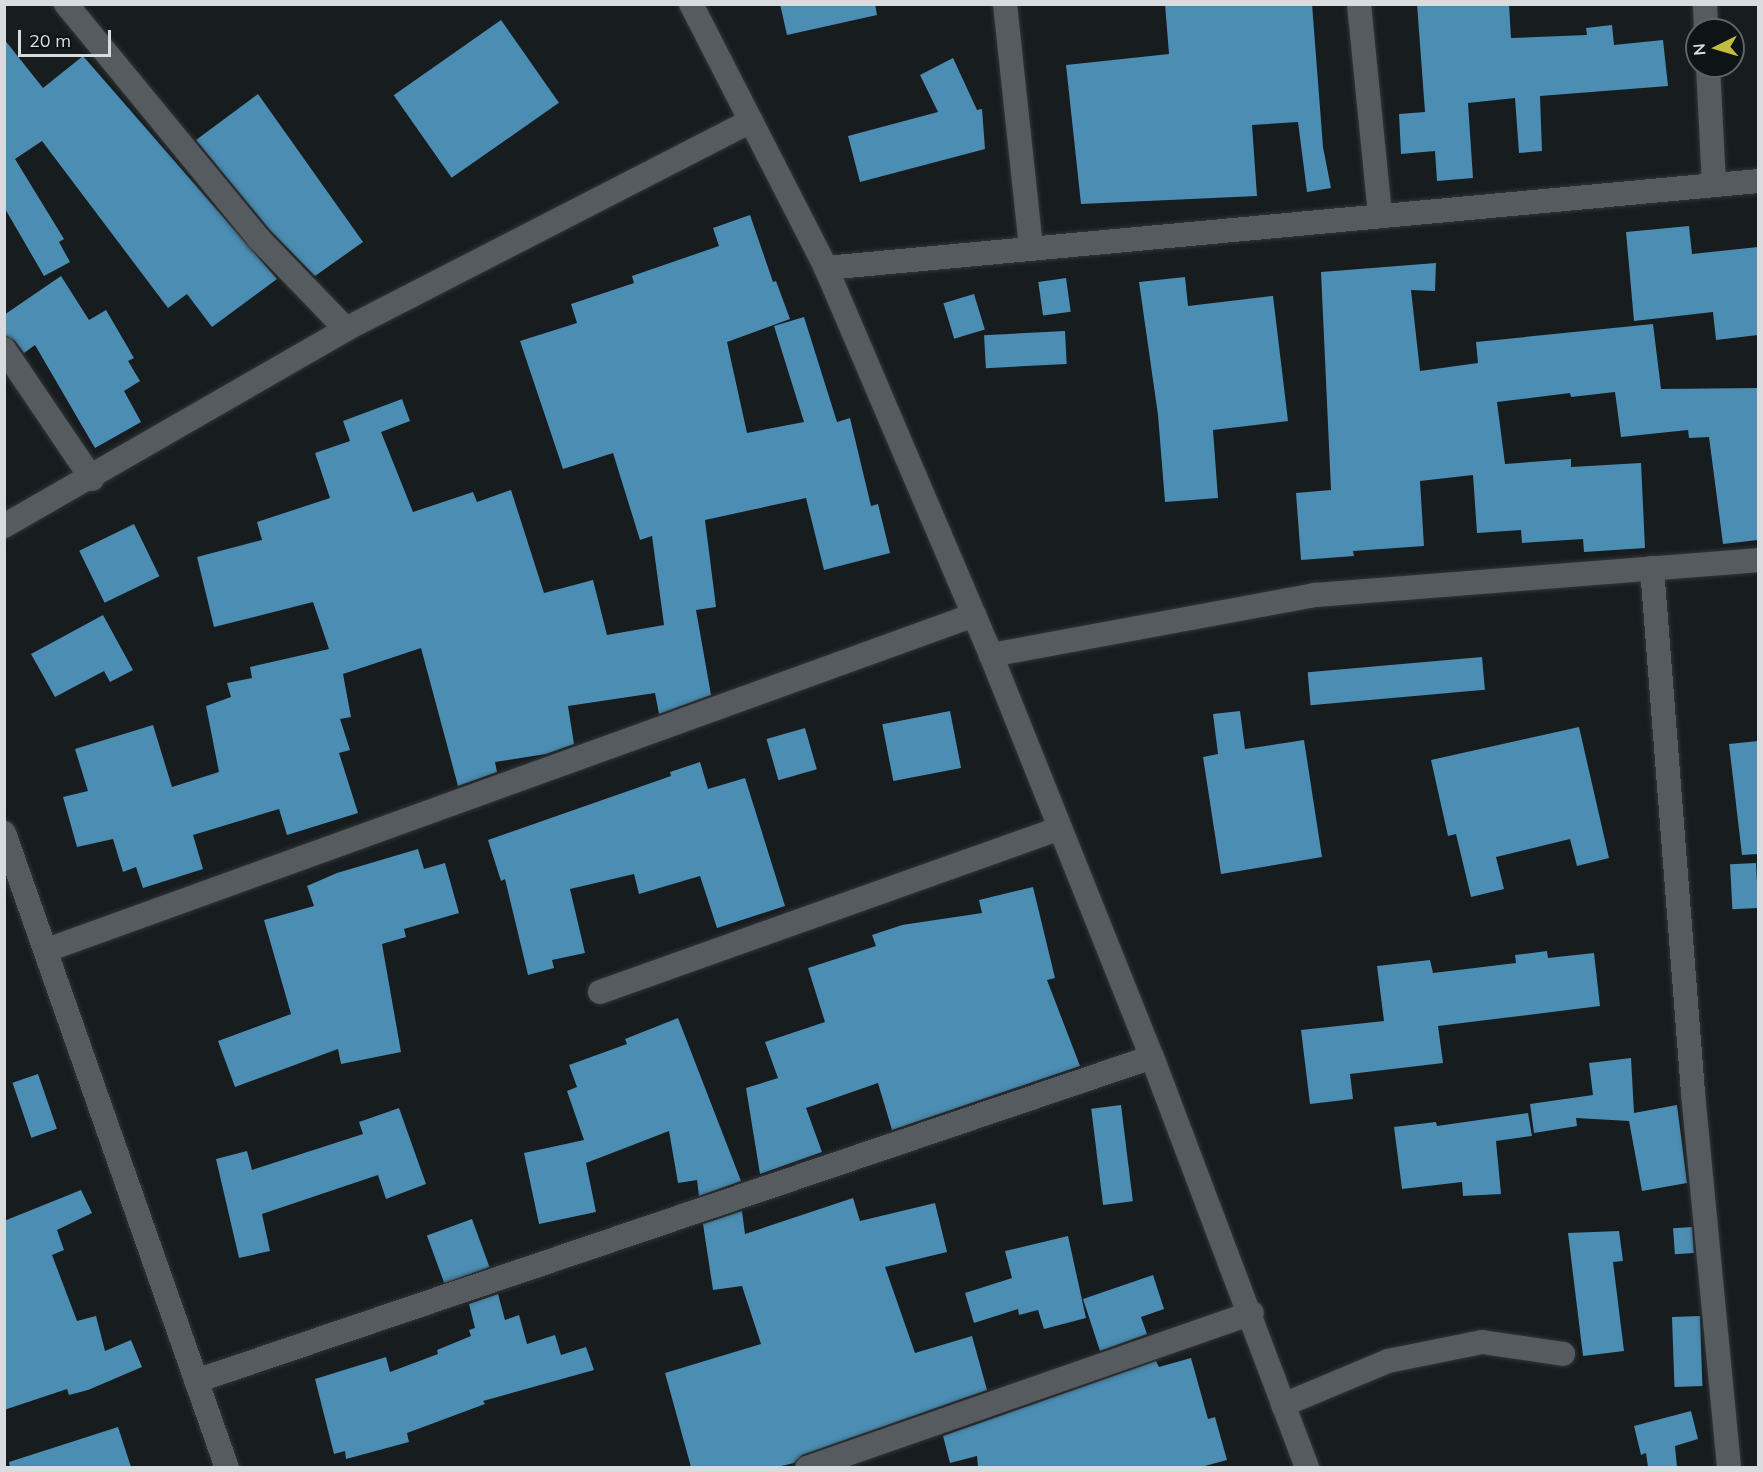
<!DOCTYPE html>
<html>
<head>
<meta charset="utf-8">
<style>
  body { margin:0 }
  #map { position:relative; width:1763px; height:1472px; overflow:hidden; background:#171c1f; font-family:Mulish,sans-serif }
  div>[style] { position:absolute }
  .building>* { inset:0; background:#4b8db3; transform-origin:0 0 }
  .roads { filter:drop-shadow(0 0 2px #333537) drop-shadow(0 0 2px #333537) }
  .street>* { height:24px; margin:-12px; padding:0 12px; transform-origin:12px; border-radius:12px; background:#565b5f }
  span { translate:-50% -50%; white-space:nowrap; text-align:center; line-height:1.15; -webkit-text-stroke:6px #0e1315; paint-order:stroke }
  .frame { position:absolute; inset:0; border:6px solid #d9dcde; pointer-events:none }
  .north { position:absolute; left:1685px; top:18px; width:60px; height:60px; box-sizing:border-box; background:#0e1315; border:2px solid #5f6365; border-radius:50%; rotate:265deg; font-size:16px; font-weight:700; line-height:24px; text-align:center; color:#d9dcde }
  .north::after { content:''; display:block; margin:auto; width:21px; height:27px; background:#c3bd3f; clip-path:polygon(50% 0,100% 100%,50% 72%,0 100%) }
  .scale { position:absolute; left:18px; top:30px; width:93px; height:27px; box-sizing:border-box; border:3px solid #d9dcde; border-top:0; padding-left:8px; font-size:18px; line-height:21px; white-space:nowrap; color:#d9dcde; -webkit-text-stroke:4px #0e1315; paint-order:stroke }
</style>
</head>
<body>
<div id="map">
  <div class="building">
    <i style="clip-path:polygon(780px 4px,875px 4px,877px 15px,787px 35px)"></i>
    <i style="clip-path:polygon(1165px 4px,1312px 4px,1323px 147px,1331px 188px,1307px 192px,1298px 122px,1252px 125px,1257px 196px,1081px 204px,1066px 65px,1169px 54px)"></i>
    <i style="clip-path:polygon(1417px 4px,1509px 4px,1511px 38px,1587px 35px,1586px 28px,1612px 25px,1614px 45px,1663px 40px,1668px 86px,1540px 96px,1542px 151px,1519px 153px,1515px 98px,1468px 103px,1473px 178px,1437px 181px,1435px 151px,1401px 154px,1399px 114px,1425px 112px)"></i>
    <i style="left:501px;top:20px;width:101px;height:131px;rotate:55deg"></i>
    <i style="clip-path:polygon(4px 39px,43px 88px,83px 56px,277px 279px,212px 327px,187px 294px,168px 308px,42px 141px,15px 159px,64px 239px,59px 242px,70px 262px,44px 276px,4px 207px)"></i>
    <i style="clip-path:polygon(953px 58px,977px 110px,982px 109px,985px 149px,860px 182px,848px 136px,938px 112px,920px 75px)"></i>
    <i style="clip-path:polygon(258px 94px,363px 242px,315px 276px,270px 230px,196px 140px)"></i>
    <i style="clip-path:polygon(750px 215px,773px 282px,776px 281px,790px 319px,727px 342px,747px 433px,804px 422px,774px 326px,804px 317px,837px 422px,850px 418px,871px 506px,878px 504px,890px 553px,824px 570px,806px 498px,705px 520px,716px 607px,696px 610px,711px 695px,659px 714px,655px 693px,568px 706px,574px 744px,546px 754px,495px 762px,497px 772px,458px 786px,421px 648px,343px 674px,351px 717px,340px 719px,350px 750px,339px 753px,358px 813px,287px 835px,279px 809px,193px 835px,203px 869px,143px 888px,136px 867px,123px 872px,113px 839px,77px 847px,63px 797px,88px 791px,75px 749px,153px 725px,172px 787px,219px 772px,206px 706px,231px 697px,227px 683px,252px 678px,250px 667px,329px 649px,313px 602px,214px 627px,197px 557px,262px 540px,257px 522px,330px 498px,315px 453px,350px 441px,343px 421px,402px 399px,410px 421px,381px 432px,413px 512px,473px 492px,477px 502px,511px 490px,544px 593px,593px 580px,607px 635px,664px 625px,652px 536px,640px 540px,613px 453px,563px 469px,520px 341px,577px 323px,571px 304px,634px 283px,632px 276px,719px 246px,713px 228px)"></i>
    <i style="clip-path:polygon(1689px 226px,1692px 254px,1758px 247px,1758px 335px,1716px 340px,1713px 312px,1634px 321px,1626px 232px)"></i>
    <i style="clip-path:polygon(1436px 263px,1435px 291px,1411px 290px,1420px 371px,1478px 363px,1476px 342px,1653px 324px,1661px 389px,1758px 388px,1758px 540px,1723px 544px,1709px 437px,1689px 438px,1688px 430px,1621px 437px,1615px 392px,1571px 397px,1570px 393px,1497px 402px,1505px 464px,1571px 459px,1571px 467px,1641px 463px,1645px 548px,1584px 552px,1583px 539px,1522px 543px,1521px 530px,1477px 533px,1473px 475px,1420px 481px,1424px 546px,1353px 551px,1354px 556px,1301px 560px,1296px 493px,1331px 490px,1321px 272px)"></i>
    <i style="clip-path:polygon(61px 276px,89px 320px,106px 310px,134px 358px,128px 361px,140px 381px,124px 391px,141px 422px,95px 448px,35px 345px,24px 353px,15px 341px,4px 335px,4px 315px)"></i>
    <i style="clip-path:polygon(1185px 277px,1188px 306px,1273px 296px,1288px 421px,1213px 430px,1218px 498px,1165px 502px,1158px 415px,1139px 282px)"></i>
    <i style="left:1066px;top:278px;width:34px;height:28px;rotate:82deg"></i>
    <i style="left:974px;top:294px;width:37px;height:32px;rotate:73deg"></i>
    <i style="left:1065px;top:331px;width:33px;height:81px;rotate:87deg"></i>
    <i style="left:134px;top:524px;width:58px;height:61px;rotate:64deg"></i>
    <i style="clip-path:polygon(103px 615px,133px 670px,110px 682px,104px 671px,55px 697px,31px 654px)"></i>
    <i style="left:1482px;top:657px;width:33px;height:175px;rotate:85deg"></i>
    <i style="left:950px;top:711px;width:58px;height:69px;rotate:79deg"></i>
    <i style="clip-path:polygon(1240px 711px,1245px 749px,1304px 740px,1322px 857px,1221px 874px,1203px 757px,1218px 754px,1213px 714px)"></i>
    <i style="clip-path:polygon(1579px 727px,1609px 858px,1577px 866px,1570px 839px,1496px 857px,1504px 889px,1471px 897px,1456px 834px,1448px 836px,1431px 760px)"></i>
    <i style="left:805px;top:728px;width:43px;height:40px;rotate:74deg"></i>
    <i style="clip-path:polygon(1758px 741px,1758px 854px,1742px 855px,1729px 744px)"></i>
    <i style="clip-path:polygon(700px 762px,708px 789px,745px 778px,785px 906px,717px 928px,700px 876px,639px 894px,634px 874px,570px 889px,585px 953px,552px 960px,554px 968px,528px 975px,505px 879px,501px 881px,488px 840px,671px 776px,670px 772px)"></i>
    <i style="clip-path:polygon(418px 849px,424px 869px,445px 863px,459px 913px,404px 929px,406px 937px,382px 944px,401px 1052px,341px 1064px,338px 1049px,235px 1087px,218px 1041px,291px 1014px,264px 920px,314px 906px,307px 886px,337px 873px)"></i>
    <i style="left:1756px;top:863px;width:45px;height:26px;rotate:87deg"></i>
    <i style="clip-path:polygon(1033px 887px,1055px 978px,1047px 980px,1080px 1066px,892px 1130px,878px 1083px,806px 1108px,822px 1152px,760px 1174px,746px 1088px,778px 1078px,765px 1042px,825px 1022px,808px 968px,876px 946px,872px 935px,902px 925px,982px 913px,979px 900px)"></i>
    <i style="clip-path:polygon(1547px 951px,1548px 958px,1594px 953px,1600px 1006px,1438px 1026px,1443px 1063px,1350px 1074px,1353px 1099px,1310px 1104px,1301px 1030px,1384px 1021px,1377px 966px,1430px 960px,1433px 973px,1516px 963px,1515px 955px)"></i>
    <i style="clip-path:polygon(678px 1018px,741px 1181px,699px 1196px,697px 1180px,678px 1183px,669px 1131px,586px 1163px,596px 1212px,539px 1224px,524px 1153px,584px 1140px,567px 1091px,577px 1087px,569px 1065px,627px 1044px,625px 1039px)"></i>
    <i style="clip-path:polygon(1631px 1058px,1634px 1113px,1677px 1105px,1687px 1183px,1642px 1191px,1629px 1121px,1576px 1118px,1577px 1126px,1534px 1133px,1530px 1104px,1593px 1095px,1589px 1063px)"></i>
    <i style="left:38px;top:1074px;width:58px;height:27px;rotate:71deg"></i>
    <i style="left:1121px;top:1105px;width:97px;height:30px;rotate:83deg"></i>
    <i style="clip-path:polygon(399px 1108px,426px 1184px,386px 1199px,378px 1175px,262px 1214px,270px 1251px,239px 1258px,216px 1159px,247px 1151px,252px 1170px,363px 1134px,359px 1122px)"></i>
    <i style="clip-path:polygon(1528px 1113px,1532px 1136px,1496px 1141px,1501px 1194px,1463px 1196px,1462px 1182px,1402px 1189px,1394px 1127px,1436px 1122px,1437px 1126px)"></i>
    <i style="clip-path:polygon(81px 1190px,92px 1213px,57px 1230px,64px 1250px,52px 1255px,77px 1321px,96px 1316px,105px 1351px,131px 1340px,142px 1367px,88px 1390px,69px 1395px,67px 1389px,4px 1410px,4px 1221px)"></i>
    <i style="clip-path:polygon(853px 1198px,860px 1221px,935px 1203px,947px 1252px,885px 1267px,915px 1353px,972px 1336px,987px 1390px,802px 1455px,794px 1463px,777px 1467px,691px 1467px,665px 1373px,761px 1344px,742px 1286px,713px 1290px,703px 1224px,742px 1211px,745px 1234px)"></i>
    <i style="left:472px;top:1219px;width:51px;height:48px;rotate:70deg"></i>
    <i style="left:1692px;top:1227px;width:26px;height:19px;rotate:86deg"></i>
    <i style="clip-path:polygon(1619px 1231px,1623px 1261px,1613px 1262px,1624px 1351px,1583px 1356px,1568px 1233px)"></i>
    <i style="clip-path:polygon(1068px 1236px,1086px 1318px,1044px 1329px,1038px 1310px,1019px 1315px,1018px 1309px,974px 1323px,965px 1293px,1012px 1278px,1005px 1251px)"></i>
    <i style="clip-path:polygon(1153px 1275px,1164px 1309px,1141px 1317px,1147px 1334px,1100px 1351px,1083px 1299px)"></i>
    <i style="clip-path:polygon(498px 1294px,505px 1320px,519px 1315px,527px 1344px,555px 1335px,561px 1355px,586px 1347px,594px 1370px,483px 1401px,485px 1404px,407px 1433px,409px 1442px,346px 1459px,345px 1451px,334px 1454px,315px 1379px,386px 1357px,390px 1372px,438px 1354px,437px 1350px,471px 1336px,469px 1330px,475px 1328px,469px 1304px)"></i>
    <i style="left:1700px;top:1316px;width:70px;height:28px;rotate:88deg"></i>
    <i style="clip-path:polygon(1191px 1358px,1208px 1419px,1215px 1417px,1227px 1460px,1201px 1467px,978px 1467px,977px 1456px,950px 1463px,943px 1436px,1156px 1361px,1159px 1367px)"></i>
    <i style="clip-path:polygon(1691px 1411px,1698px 1439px,1675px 1446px,1677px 1467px,1648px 1467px,1646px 1453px,1641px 1455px,1634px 1426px)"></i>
    <i style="clip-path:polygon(118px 1427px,131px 1467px,10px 1467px,9px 1462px)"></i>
  </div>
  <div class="roads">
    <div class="street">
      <i style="left:66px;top:4px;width:304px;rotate:50.6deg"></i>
      <i style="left:259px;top:239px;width:125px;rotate:46deg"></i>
      <i style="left:691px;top:4px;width:297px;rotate:62.9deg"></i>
      <i style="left:826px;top:268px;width:421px;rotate:66.9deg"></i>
      <i style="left:991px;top:655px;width:433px;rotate:68.2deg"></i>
      <i style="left:1152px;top:1057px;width:439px;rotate:69.3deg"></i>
      <i style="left:1005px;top:4px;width:245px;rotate:83.9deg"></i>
      <i style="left:1359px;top:4px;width:212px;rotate:84.3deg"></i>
      <i style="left:1705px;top:4px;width:26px;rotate:88deg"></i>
      <i style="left:1708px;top:66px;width:119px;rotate:87.1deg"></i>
      <i style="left:826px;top:268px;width:936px;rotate:-5.33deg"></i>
      <i style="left:4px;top:349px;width:157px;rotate:55.9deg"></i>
      <i style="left:4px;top:526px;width:395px;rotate:-29.9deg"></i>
      <i style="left:346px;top:329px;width:455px;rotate:-27.2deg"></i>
      <i style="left:1652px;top:568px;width:527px;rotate:85.53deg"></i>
      <i style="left:1693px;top:1093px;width:377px;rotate:84.5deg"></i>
      <i style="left:991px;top:655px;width:330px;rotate:-10.5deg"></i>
      <i style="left:1315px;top:595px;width:444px;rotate:-4.5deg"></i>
      <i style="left:4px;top:833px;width:673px;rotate:70.65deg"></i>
      <i style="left:47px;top:950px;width:986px;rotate:-19.87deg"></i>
      <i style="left:600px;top:992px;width:488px;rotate:-19.6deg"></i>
      <i style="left:196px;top:1381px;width:1009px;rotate:-18.72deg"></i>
      <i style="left:1283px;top:1405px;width:114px;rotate:-22.7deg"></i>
      <i style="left:1388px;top:1361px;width:96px;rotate:-11.4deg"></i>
      <i style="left:1482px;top:1342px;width:82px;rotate:8.4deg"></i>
      <i style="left:807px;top:1468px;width:471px;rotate:-19.2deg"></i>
    </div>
  </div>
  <div class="frame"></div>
  <div class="north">N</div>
  <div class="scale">20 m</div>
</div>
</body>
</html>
